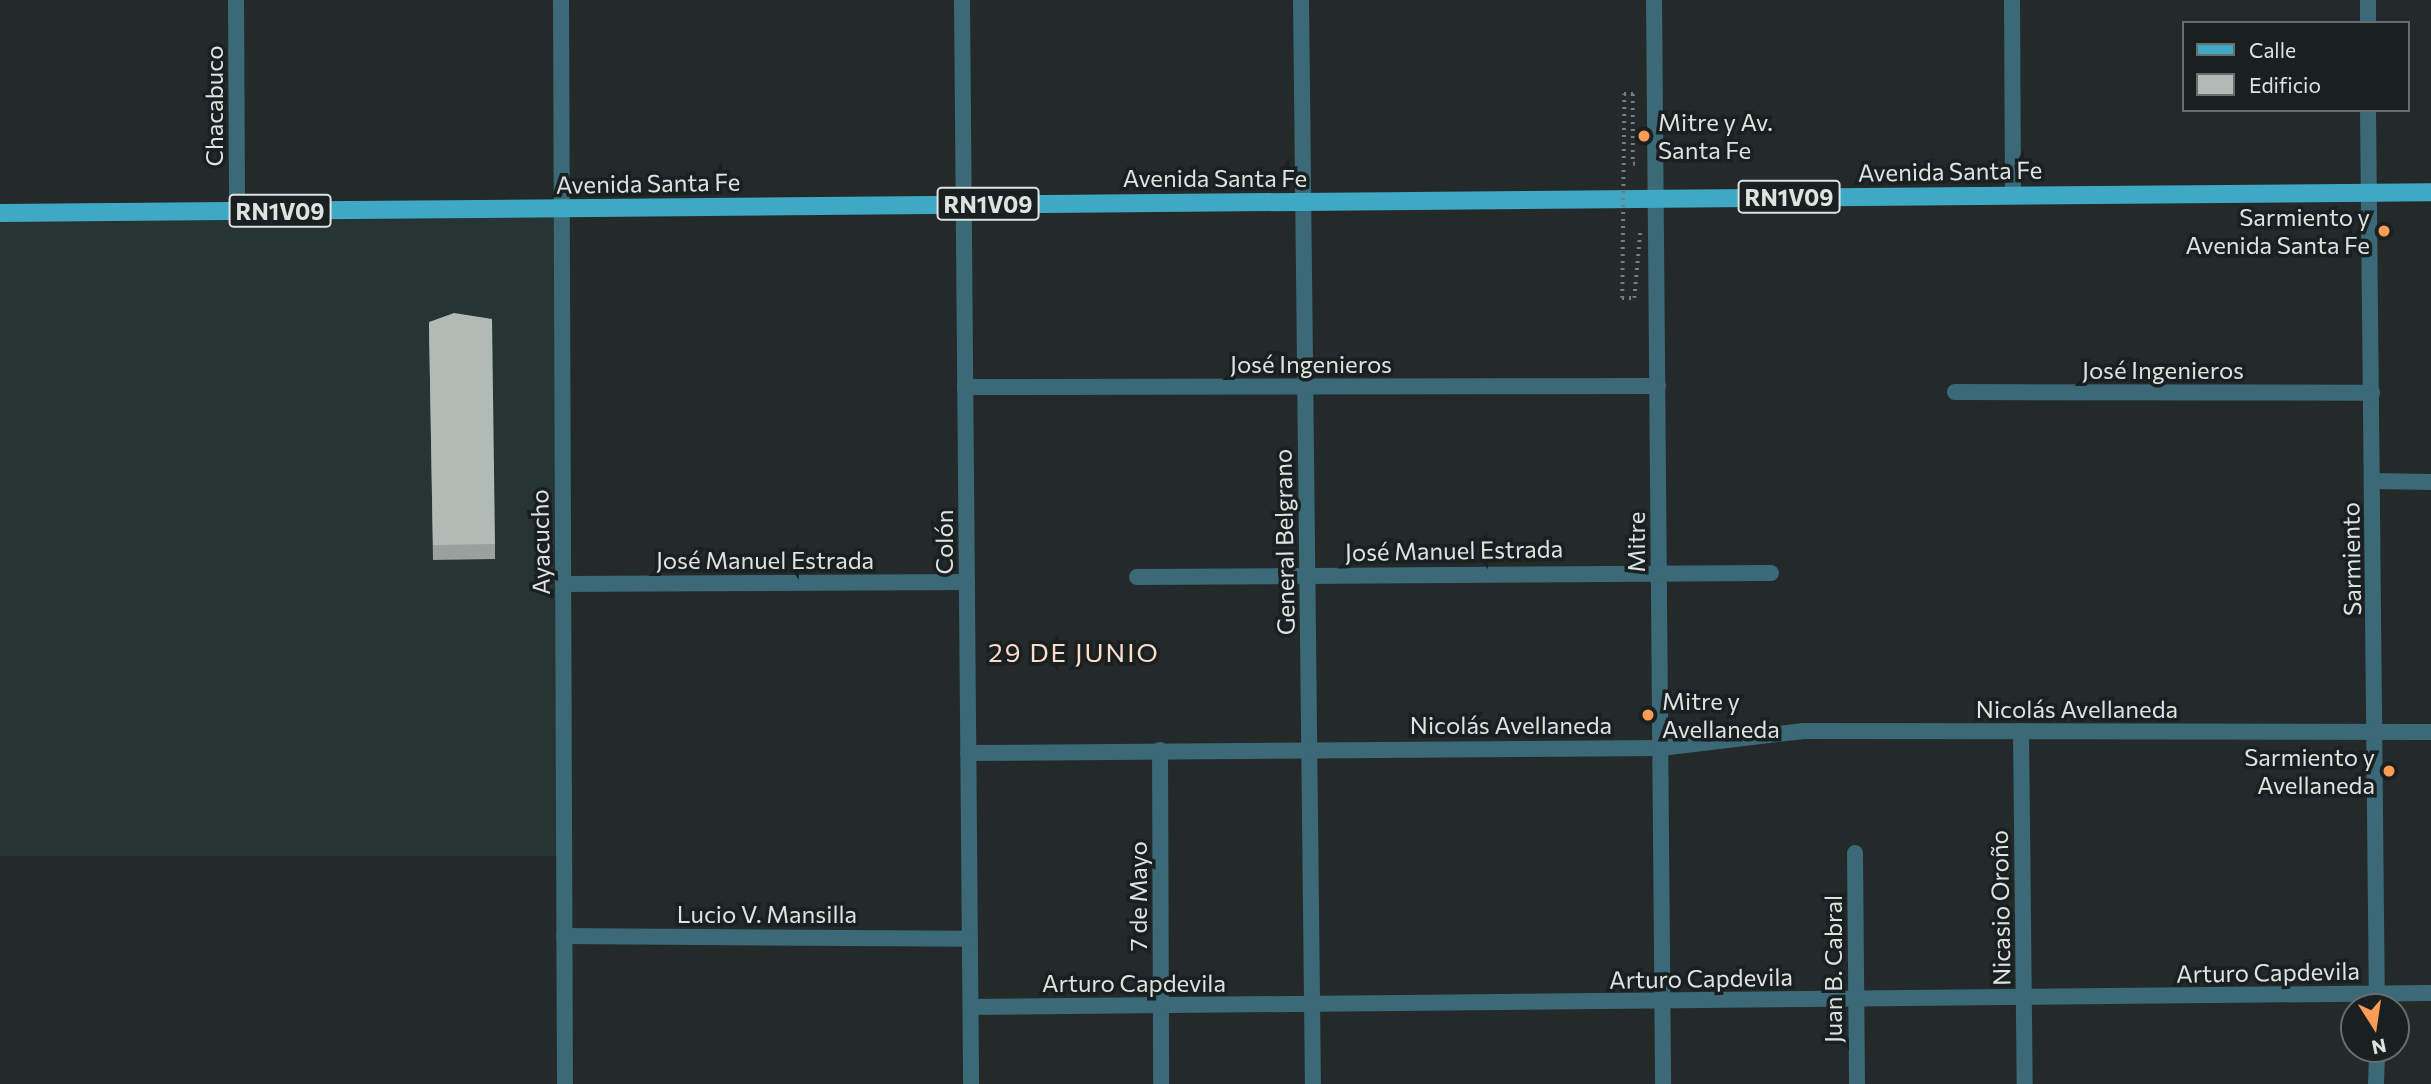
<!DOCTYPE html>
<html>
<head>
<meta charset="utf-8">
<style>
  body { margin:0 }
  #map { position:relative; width:2431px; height:1084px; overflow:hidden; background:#232a29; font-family:Commissioner,sans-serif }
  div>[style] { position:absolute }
  .built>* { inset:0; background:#263534; transform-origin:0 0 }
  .path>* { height:3.5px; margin-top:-1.75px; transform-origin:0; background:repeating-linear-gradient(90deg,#787e7d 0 2px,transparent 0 7px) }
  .minor>* { height:16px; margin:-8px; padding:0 8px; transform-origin:8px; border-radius:8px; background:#3b6977 }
  .primary>* { height:18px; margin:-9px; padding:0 9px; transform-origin:9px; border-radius:9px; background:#3fa9c5 }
  .path-bridge>* { height:3.5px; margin-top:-1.75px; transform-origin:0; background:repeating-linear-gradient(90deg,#787e7d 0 2px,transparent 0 7px) }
  .wall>* { inset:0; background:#99a09d }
  .building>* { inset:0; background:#b2bab6 }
  .dots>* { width:19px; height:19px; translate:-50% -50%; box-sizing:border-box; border:4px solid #1a2020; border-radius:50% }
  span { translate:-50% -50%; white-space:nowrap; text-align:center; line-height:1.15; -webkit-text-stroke:7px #1a2020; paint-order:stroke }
  .shield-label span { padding:2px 5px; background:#1a2020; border:2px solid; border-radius:5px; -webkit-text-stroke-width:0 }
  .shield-label { font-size:23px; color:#dee3e2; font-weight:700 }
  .street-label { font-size:24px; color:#dee3e2 }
  .poi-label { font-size:24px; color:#dee3e2 }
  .left { translate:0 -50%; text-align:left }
  .right { translate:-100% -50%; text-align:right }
  .neighbourhood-label { font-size:26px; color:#faddcb; letter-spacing:2px }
  .legend { position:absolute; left:2182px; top:21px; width:228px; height:91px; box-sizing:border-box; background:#1a2020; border:2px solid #686e6e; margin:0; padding:9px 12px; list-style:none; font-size:21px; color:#dee3e2 }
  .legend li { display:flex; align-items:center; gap:14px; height:35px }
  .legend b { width:35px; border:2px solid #686e6e }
  .north { position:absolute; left:2340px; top:993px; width:70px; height:70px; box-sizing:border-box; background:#1a2020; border:2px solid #686e6e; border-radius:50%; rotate:168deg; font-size:19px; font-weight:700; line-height:28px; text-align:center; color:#dee3e2 }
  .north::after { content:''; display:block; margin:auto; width:24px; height:32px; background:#fd9c55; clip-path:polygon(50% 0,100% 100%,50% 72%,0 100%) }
</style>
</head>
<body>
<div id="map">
  <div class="built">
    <i style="left:559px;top:208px;width:648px;height:559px;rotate:90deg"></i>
  </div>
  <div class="path">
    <i style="left:1624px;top:94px;width:9px"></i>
    <i style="left:1633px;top:94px;width:70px;rotate:90deg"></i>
    <i style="left:1633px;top:164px;width:5px;rotate:-11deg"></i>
    <i style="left:1622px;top:298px;width:12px"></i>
    <i style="left:1634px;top:298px;width:65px;rotate:-84.7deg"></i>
  </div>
  <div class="minor">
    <i style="left:236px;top:0;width:211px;rotate:89.7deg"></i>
    <i style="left:561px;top:0;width:1084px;rotate:89.79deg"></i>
    <i style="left:962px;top:0;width:1084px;rotate:89.52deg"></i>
    <i style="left:1301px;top:0;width:1084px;rotate:89.37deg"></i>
    <i style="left:1654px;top:0;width:1084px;rotate:89.52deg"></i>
    <i style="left:2012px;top:0;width:195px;rotate:89.7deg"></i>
    <i style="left:2368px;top:0;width:23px;rotate:90deg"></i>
    <i style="left:2368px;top:110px;width:897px;rotate:89.43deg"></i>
    <i style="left:965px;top:387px;width:693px;rotate:-0.08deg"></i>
    <i style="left:1955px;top:392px;width:417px;rotate:0.1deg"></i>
    <i style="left:2373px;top:481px;width:58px;rotate:1deg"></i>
    <i style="left:1137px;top:577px;width:634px;rotate:-0.36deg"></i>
    <i style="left:563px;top:584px;width:404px;rotate:-0.3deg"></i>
    <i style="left:2021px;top:731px;width:353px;rotate:89.4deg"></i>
    <i style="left:1160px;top:750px;width:334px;rotate:89.8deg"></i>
    <i style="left:968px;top:753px;width:693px;rotate:-0.41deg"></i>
    <i style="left:1661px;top:748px;width:144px;rotate:-6.8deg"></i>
    <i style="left:1804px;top:731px;width:627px;rotate:0.09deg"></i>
    <i style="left:1855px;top:853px;width:231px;rotate:89.5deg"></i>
    <i style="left:564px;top:936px;width:406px;rotate:0.4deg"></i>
    <i style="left:971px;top:1007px;width:1460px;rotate:-0.55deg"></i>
    <i style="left:2376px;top:1084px;width:35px;rotate:-88deg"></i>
  </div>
  <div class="primary">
    <i style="left:0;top:213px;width:2431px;rotate:-0.49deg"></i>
  </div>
  <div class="path-bridge">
    <i style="left:1622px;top:298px;width:204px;rotate:-89.4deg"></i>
  </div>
  <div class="wall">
    <i style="clip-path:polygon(429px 322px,495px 544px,495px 559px,433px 560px)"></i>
  </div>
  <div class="building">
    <i style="clip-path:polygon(454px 313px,492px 319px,495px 544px,433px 545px,429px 322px)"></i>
  </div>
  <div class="dots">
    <i style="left:1644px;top:136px;background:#fd9c55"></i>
    <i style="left:2384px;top:231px;background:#fd9c55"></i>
    <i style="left:1648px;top:715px;background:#fd9c55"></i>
    <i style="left:2389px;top:771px;background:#fd9c55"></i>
  </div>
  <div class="shield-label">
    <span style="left:1789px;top:197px">RN1V09</span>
    <span style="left:988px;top:204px">RN1V09</span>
    <span style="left:280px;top:211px">RN1V09</span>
  </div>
  <div class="street-label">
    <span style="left:214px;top:106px;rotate:-90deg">Chacabuco</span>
    <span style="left:1950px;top:171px;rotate:-1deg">Avenida Santa Fe</span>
    <span style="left:1215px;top:178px">Avenida Santa Fe</span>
    <span style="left:648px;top:183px;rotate:-1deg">Avenida Santa Fe</span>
    <span style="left:1311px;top:364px">José Ingenieros</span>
    <span style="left:2163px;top:370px">José Ingenieros</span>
    <span style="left:540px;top:542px;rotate:-91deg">Ayacucho</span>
    <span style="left:944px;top:542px;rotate:-90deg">Colón</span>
    <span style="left:1284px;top:542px;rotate:-91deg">General Belgrano</span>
    <span style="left:1636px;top:542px;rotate:-90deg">Mitre</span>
    <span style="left:1454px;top:550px;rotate:-1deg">José Manuel Estrada</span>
    <span style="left:2351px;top:559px;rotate:-91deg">Sarmiento</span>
    <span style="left:765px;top:560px">José Manuel Estrada</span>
    <span style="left:2077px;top:709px">Nicolás Avellaneda</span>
    <span style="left:1511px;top:725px">Nicolás Avellaneda</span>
    <span style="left:1138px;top:896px;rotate:-90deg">7 de Mayo</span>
    <span style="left:2000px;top:908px;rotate:-91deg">Nicasio Oroño</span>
    <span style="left:767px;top:914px">Lucio V. Mansilla</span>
    <span style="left:1833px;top:969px;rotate:-90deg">Juan B. Cabral</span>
    <span style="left:2268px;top:972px;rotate:-1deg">Arturo Capdevila</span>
    <span style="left:1701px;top:978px;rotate:-1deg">Arturo Capdevila</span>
    <span style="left:1134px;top:983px">Arturo Capdevila</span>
  </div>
  <div class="poi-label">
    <span class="left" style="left:1658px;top:136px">Mitre y Av.<br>Santa Fe</span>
    <span class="right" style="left:2370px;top:231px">Sarmiento y<br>Avenida Santa Fe</span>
    <span class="left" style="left:1662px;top:715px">Mitre y<br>Avellaneda</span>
    <span class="right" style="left:2375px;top:771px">Sarmiento y<br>Avellaneda</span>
  </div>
  <div class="neighbourhood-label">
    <span style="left:1074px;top:652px">29 DE JUNIO</span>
  </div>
  <ul class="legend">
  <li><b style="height:9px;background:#3fa9c5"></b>Calle</li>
  <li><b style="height:19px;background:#b2bab6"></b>Edificio</li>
  </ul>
  <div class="north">N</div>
</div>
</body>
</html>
